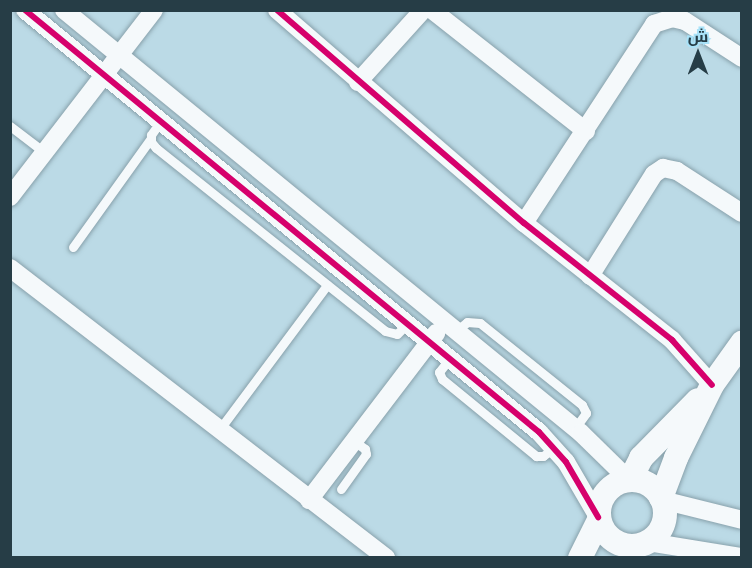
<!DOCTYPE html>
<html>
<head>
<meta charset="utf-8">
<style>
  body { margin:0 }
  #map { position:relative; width:752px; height:568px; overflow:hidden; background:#bbdae6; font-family:"PT Sans",Cairo,sans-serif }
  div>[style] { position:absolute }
  .roads { filter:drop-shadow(0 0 2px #88a1ab) drop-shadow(0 0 2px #88a1ab) }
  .service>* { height:9px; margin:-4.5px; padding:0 4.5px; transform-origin:4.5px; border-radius:4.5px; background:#f5f9fb }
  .minor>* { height:18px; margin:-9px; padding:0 9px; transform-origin:9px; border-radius:9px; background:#f5f9fb }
  .secondary>* { height:24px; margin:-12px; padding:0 12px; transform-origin:12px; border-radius:12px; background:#f5f9fb }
  .secondary>.ring { margin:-12px; padding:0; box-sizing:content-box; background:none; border:24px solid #f5f9fb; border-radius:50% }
  .cycleway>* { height:6px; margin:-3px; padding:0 3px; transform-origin:3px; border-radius:3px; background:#d6006c }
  span { translate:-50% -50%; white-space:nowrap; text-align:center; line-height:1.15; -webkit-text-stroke:4.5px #a9e2f8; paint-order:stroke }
  .frame { position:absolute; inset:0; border:12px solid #263d46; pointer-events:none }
  .north { position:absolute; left:668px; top:24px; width:60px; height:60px; -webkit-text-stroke:4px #a9e2f8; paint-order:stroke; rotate:0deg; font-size:16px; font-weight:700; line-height:24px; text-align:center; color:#263d46 }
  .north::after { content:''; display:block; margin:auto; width:21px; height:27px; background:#263d46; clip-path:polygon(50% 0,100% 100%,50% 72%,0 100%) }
</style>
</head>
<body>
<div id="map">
  <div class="roads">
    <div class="service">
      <i style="left:160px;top:122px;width:16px;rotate:125deg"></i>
      <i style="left:151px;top:135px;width:7px;rotate:90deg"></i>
      <i style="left:151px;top:142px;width:8px;rotate:50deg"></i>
      <i style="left:156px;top:148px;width:293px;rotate:38.6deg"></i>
      <i style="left:385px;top:331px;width:12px;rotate:14deg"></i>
      <i style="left:397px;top:334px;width:16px;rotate:-45deg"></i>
      <i style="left:10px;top:126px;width:43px;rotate:37.4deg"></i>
      <i style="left:73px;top:247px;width:134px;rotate:-54.4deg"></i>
      <i style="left:456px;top:331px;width:14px;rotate:-39deg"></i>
      <i style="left:467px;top:322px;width:13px;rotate:4deg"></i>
      <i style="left:480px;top:323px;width:131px;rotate:38.8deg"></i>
      <i style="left:582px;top:405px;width:9px;rotate:63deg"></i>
      <i style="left:586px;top:413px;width:19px;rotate:126deg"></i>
      <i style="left:450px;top:358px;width:18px;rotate:128deg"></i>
      <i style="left:439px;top:372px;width:8px;rotate:67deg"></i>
      <i style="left:442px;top:379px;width:122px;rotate:39.3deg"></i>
      <i style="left:536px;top:456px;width:7px"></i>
      <i style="left:543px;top:456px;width:15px;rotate:-37deg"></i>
      <i style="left:219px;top:430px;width:181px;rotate:-53.3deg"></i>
      <i style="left:341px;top:489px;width:43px;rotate:-54.5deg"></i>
      <i style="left:366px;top:454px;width:5px;rotate:-101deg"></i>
      <i style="left:365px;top:449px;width:14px;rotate:-144deg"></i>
    </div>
    <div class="minor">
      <i style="left:25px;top:10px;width:665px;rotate:39.39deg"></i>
      <i style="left:539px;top:432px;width:40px;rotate:48deg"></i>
      <i style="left:566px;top:462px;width:64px;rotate:59.8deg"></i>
      <i style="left:64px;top:10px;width:668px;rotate:39.29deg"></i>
      <i style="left:581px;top:433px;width:67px;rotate:44.4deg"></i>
      <i style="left:277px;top:10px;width:326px;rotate:40.8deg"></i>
      <i style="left:524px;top:223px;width:189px;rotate:38.3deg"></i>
      <i style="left:672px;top:340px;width:60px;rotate:48.4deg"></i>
      <i style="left:432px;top:10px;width:196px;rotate:38.2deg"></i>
      <i style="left:358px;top:82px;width:97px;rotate:-47.9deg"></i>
      <i style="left:10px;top:197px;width:236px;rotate:-52.4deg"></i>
      <i style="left:524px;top:223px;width:238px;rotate:-56.8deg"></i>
      <i style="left:654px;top:24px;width:19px;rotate:-18deg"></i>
      <i style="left:672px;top:18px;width:13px;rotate:13deg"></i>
      <i style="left:685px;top:21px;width:68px;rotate:33deg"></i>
      <i style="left:10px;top:268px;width:475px;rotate:37.6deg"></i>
      <i style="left:590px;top:276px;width:120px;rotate:-57.9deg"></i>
      <i style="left:654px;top:174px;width:11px;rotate:-34deg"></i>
      <i style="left:663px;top:168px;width:14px;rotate:12deg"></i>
      <i style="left:677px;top:171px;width:77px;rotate:32.9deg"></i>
      <i style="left:309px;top:500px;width:210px;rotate:-52.7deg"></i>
      <i style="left:662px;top:500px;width:82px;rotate:14deg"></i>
      <i style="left:648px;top:542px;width:95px;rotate:9.1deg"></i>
    </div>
    <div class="secondary">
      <i style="left:630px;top:480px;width:25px;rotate:-63deg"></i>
      <i style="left:641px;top:458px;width:81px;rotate:-45.5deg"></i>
      <i class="ring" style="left:599px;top:480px;width:42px;height:42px"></i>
      <i style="left:661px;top:498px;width:43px;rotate:-69.4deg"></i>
      <i style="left:676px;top:458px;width:81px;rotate:-63.7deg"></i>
      <i style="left:712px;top:385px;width:52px;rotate:-54.5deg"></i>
      <i style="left:580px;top:558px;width:42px;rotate:-63.4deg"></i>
    </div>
  </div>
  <div class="cycleway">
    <i style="left:25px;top:10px;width:665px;rotate:39.39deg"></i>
    <i style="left:539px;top:432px;width:40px;rotate:48deg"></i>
    <i style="left:566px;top:462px;width:64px;rotate:59.8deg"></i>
    <i style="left:277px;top:10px;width:326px;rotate:40.8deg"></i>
    <i style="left:524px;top:223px;width:189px;rotate:38.3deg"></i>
    <i style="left:672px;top:340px;width:60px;rotate:48.4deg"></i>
  </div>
  <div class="frame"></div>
  <div class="north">ش</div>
</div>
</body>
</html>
